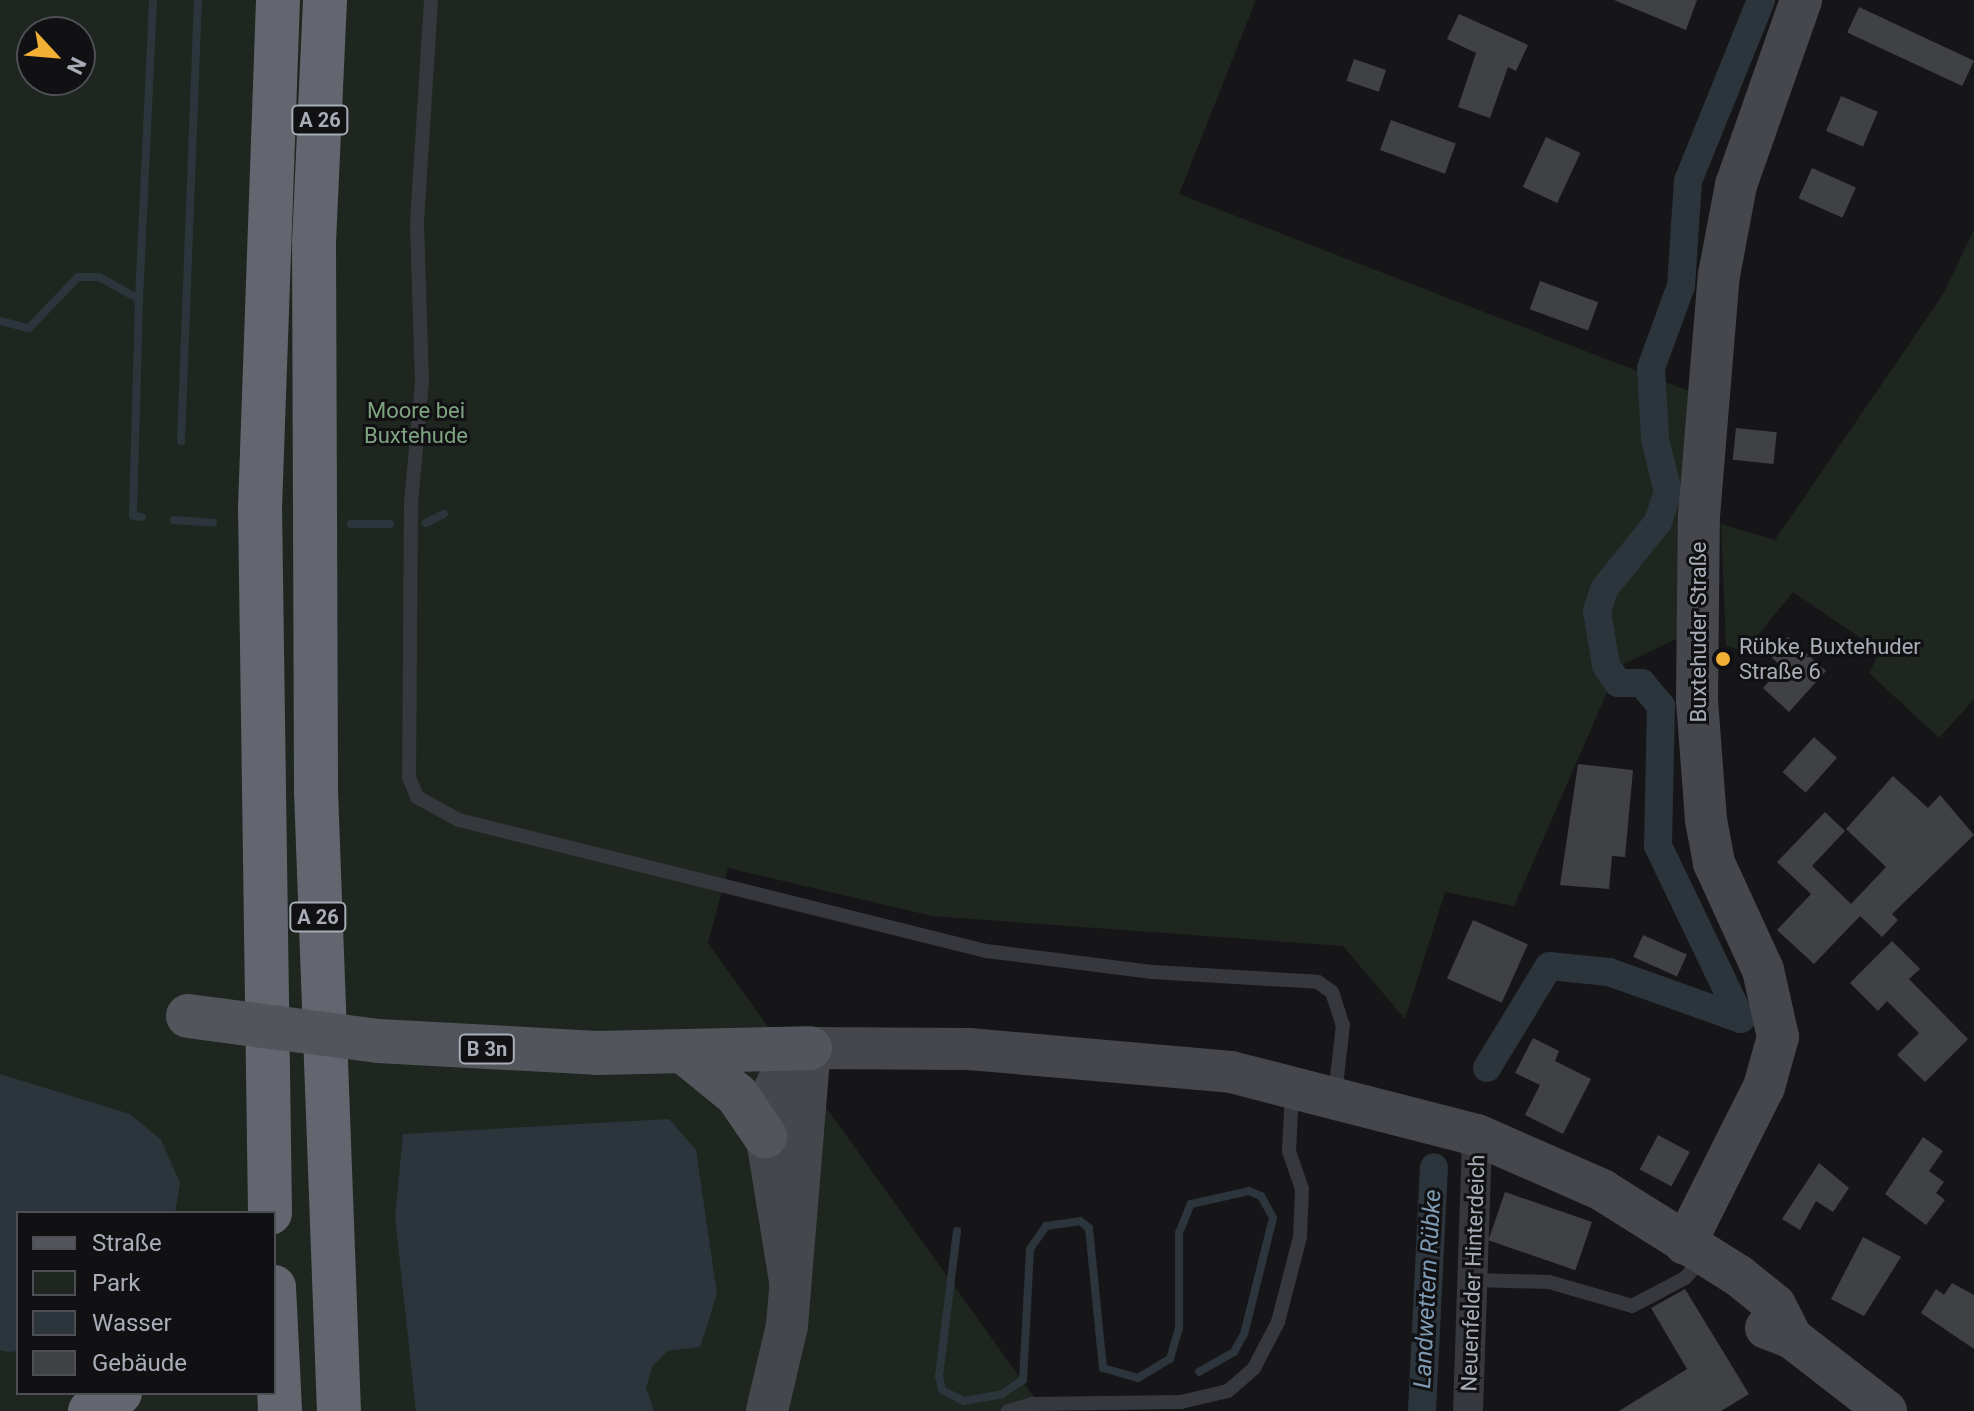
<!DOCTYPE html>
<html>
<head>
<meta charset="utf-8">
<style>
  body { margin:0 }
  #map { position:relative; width:1974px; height:1411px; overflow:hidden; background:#161618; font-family:Roboto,sans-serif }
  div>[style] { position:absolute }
  .green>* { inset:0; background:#1e261f }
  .water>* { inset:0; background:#2c353c }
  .stream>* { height:8px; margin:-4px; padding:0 4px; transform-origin:4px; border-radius:4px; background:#2c353c }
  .canal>* { height:28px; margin:-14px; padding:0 14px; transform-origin:14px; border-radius:14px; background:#2c353c }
  .building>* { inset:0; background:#404145; transform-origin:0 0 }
  .lane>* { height:14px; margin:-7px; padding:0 7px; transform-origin:7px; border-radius:7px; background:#37383d }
  .street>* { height:30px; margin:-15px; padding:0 15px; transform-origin:15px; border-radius:15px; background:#37383d }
  .secondary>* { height:42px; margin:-21px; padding:0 21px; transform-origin:21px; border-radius:21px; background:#45474d }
  .primary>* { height:44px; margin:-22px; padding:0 22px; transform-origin:22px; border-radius:22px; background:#53555c }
  .highway>* { height:44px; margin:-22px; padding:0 22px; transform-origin:22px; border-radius:22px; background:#63666e }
  .primary-bridge>* { height:44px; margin:-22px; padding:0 22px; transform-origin:22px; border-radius:22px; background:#53555c }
  .dots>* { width:22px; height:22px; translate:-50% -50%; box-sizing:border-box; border:4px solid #111113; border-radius:50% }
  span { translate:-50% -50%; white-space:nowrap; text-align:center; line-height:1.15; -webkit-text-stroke:6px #111113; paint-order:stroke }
  .shield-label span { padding:2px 6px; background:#111113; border:2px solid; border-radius:6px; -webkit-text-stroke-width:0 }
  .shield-label { font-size:20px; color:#a8adb8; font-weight:700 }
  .park-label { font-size:22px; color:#7fa381 }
  .street-label { font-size:22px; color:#a8adb8 }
  .poi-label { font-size:22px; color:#a8adb8 }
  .left { translate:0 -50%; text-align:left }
  .water-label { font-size:24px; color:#7f9bb3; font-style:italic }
  .legend { position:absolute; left:16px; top:1211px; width:260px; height:184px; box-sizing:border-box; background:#111113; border:2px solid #4d4f55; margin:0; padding:10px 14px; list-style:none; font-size:24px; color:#a8adb8 }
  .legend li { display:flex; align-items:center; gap:16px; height:40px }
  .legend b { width:40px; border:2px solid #4d4f55 }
  .north { position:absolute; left:16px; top:16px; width:80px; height:80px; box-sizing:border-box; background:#111113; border:2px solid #4d4f55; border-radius:50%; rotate:116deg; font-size:22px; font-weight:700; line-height:32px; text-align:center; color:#a8adb8 }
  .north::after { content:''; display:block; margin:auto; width:28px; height:36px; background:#f2b134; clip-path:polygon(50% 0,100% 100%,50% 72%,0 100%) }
</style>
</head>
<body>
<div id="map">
  <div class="green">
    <i style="clip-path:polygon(evenodd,0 0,1256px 0,1179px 194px,1699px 395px,1688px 633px,1618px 667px,1514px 906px,1445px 892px,1405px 1019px,1343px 946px,932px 916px,728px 868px,708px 943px,1044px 1411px,0 1411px,0 0,32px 32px,80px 32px,80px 80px,32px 80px,32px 32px,0 0,18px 1213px,274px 1213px,274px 1393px,18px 1393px,18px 1213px)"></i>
    <i style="clip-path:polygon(1974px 229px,1974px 699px,1939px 738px,1869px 673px,1880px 651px,1793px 592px,1745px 651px,1726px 646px,1721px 524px,1775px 540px,1944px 293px)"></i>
  </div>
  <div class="water">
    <i style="clip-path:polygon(0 1074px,130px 1114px,161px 1140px,180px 1183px,175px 1213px,18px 1213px,18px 1351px,9px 1352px,0 1350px)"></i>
    <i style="clip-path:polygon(669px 1119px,696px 1150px,717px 1294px,700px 1347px,667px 1351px,652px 1367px,646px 1388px,654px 1411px,416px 1411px,395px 1217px,403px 1134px)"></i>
  </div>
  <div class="stream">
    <i style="left:139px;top:299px;width:217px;rotate:91.6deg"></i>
    <i style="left:133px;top:516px;width:9px;rotate:6deg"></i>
    <i style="left:0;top:321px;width:30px;rotate:14deg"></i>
    <i style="left:29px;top:328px;width:71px;rotate:-46.1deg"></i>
    <i style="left:78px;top:277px;width:21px"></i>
    <i style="left:99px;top:277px;width:46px;rotate:28.8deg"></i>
    <i style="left:139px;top:299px;width:299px;rotate:-87.3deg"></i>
    <i style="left:181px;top:441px;width:441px;rotate:-87.8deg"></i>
    <i style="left:174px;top:520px;width:39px;rotate:4deg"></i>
    <i style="left:426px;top:523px;width:20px;rotate:-27deg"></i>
    <i style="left:351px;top:524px;width:39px"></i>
    <i style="left:957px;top:1231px;width:146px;rotate:97.1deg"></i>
    <i style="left:939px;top:1376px;width:14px;rotate:78deg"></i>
    <i style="left:942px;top:1390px;width:25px;rotate:27deg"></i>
    <i style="left:964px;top:1401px;width:39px;rotate:-10deg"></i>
    <i style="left:1002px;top:1394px;width:25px;rotate:-34deg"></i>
    <i style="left:1023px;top:1380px;width:131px;rotate:-86.9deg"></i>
    <i style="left:1030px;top:1249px;width:28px;rotate:-55deg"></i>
    <i style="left:1046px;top:1226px;width:34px;rotate:-8deg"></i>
    <i style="left:1080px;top:1221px;width:11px;rotate:38deg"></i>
    <i style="left:1089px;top:1228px;width:141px;rotate:84.3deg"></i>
    <i style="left:1103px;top:1368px;width:36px;rotate:16deg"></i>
    <i style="left:1138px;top:1378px;width:37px;rotate:-31deg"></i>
    <i style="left:1170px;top:1359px;width:32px;rotate:-74deg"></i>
    <i style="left:1179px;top:1328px;width:95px;rotate:-90deg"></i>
    <i style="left:1179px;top:1233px;width:31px;rotate:-68deg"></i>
    <i style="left:1191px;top:1204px;width:59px;rotate:-12.6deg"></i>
    <i style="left:1249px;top:1191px;width:13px;rotate:23deg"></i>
    <i style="left:1261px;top:1196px;width:25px;rotate:61deg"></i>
    <i style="left:1273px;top:1218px;width:120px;rotate:104deg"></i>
    <i style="left:1244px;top:1334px;width:21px;rotate:119deg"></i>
    <i style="left:1234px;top:1352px;width:40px;rotate:150.3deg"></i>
  </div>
  <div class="canal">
    <i style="left:1487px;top:1068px;width:119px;rotate:-58.7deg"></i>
    <i style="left:1549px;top:966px;width:60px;rotate:5.7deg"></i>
    <i style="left:1609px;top:972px;width:140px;rotate:19.6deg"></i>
    <i style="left:1741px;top:1019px;width:192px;rotate:-115.6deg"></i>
    <i style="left:1658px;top:846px;width:140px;rotate:-88.8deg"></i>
    <i style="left:1661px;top:706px;width:30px;rotate:-130deg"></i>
    <i style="left:1642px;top:683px;width:24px;rotate:180deg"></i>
    <i style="left:1618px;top:683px;width:22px;rotate:-124deg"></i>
    <i style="left:1606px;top:665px;width:55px;rotate:-99.5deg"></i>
    <i style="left:1597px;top:611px;width:23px;rotate:-72deg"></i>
    <i style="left:1604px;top:589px;width:86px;rotate:-51.1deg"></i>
    <i style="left:1658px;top:522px;width:32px;rotate:-72deg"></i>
    <i style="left:1668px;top:492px;width:55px;rotate:-103.8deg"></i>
    <i style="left:1655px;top:439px;width:71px;rotate:-93.2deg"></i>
    <i style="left:1651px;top:368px;width:87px;rotate:-69.9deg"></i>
    <i style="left:1681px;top:286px;width:105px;rotate:-86.2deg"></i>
    <i style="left:1688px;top:181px;width:195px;rotate:-68deg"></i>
    <i style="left:1422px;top:1411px;width:244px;rotate:-87.2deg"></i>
  </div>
  <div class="building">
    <i style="clip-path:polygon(1614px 0,1697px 0,1686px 30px)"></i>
    <i style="left:1859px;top:7px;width:127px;height:28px;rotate:25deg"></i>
    <i style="clip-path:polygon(1459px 14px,1528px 45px,1516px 71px,1508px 67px,1490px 118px,1458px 107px,1476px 53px,1447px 39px)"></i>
    <i style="left:1354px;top:59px;width:34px;height:23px;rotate:19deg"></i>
    <i style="left:1841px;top:96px;width:40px;height:38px;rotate:23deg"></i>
    <i style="left:1391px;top:120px;width:69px;height:32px;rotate:20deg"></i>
    <i style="left:1546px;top:137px;width:38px;height:55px;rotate:25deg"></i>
    <i style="left:1812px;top:168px;width:48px;height:33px;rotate:24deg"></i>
    <i style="left:1540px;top:281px;width:62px;height:30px;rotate:20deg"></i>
    <i style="left:1736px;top:428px;width:41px;height:32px;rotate:6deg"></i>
    <i style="clip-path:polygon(1788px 637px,1826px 671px,1789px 712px,1763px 688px,1782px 667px,1770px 656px)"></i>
    <i style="left:1814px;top:737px;width:31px;height:47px;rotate:42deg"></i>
    <i style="clip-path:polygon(1578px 764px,1633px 770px,1625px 857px,1612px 856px,1609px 889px,1560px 885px)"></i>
    <i style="clip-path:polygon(1893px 776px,1928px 808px,1940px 795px,1974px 835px,1892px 914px,1898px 920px,1882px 937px,1860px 916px,1814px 964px,1777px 930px,1811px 894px,1777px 862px,1825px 812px,1845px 831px,1812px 866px,1851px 904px,1886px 867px,1846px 829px)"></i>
    <i style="left:1473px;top:920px;width:60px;height:64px;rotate:24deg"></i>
    <i style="left:1643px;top:935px;width:48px;height:24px;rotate:24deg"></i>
    <i style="clip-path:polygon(1892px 941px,1920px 969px,1909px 979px,1968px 1039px,1925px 1082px,1897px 1055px,1919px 1033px,1887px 1001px,1878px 1011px,1850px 983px)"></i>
    <i style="clip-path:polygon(1533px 1038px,1559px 1051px,1555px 1061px,1591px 1079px,1563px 1134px,1525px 1115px,1540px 1085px,1515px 1073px)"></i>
    <i style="left:1658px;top:1135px;width:36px;height:39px;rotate:28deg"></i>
    <i style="clip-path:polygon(1923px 1137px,1943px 1151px,1929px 1171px,1944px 1182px,1936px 1193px,1945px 1200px,1926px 1225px,1885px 1194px)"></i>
    <i style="clip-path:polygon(1819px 1163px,1849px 1188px,1833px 1212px,1816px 1201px,1800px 1230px,1782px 1219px)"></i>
    <i style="left:1505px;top:1192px;width:92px;height:51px;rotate:19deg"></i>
    <i style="clip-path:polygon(1863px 1237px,1901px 1257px,1864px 1316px,1831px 1299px)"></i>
    <i style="clip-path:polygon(1952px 1283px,1974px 1295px,1974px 1349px,1921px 1313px,1936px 1289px,1944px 1295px)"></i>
    <i style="clip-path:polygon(1685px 1289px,1749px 1394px,1721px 1411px,1619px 1411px,1687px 1369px,1651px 1308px)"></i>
  </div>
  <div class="lane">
    <i style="left:431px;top:0;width:224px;rotate:93.6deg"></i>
    <i style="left:417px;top:224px;width:158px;rotate:88.2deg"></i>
    <i style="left:422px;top:382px;width:121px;rotate:95.2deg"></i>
    <i style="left:411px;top:502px;width:275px;rotate:90.4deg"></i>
    <i style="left:409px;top:777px;width:22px;rotate:68deg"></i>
    <i style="left:417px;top:797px;width:48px;rotate:28.7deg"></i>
    <i style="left:459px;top:820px;width:543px;rotate:13.96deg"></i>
    <i style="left:986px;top:951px;width:167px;rotate:7.2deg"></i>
    <i style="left:1152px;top:972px;width:166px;rotate:3.4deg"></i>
    <i style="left:1318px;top:982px;width:17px;rotate:36deg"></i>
    <i style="left:1332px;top:992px;width:35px;rotate:72deg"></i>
    <i style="left:1343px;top:1025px;width:69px;rotate:96.6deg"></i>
    <i style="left:1473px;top:1280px;width:76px;rotate:1.5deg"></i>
    <i style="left:1549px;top:1282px;width:86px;rotate:16.1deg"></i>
    <i style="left:1632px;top:1306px;width:60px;rotate:-27.8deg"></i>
    <i style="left:1685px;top:1278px;width:25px;rotate:-48deg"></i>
    <i style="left:1008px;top:1411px;width:26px;rotate:-16deg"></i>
    <i style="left:1033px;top:1404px;width:148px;rotate:-0.8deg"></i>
    <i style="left:1181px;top:1402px;width:48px;rotate:-13.2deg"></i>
    <i style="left:1228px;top:1391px;width:35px;rotate:-41deg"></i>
    <i style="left:1254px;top:1368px;width:52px;rotate:-62.4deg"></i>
    <i style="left:1278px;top:1322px;width:88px;rotate:-75.5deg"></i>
    <i style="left:1300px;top:1237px;width:48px;rotate:-87.6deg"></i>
    <i style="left:1302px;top:1189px;width:40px;rotate:-108.9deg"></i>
    <i style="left:1289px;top:1151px;width:59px;rotate:-87.1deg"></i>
  </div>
  <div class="street">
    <i style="left:1468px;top:1411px;width:276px;rotate:-88.1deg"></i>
  </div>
  <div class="secondary">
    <i style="left:1685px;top:1244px;width:176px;rotate:-63.3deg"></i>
    <i style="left:1764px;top:1087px;width:52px;rotate:-74.4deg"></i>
    <i style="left:1778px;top:1037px;width:69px;rotate:-102.6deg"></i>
    <i style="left:1763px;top:970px;width:118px;rotate:-114.6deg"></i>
    <i style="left:1714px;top:863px;width:44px;rotate:-100.5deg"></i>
    <i style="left:1706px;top:820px;width:121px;rotate:-94.3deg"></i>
    <i style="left:1697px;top:699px;width:183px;rotate:-89.4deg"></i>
    <i style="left:1699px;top:516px;width:242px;rotate:-85.3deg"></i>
    <i style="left:1719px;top:275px;width:92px;rotate:-79.3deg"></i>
    <i style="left:1736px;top:185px;width:196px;rotate:-70.6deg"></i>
    <i style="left:790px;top:1281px;width:169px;rotate:-99.2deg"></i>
    <i style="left:763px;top:1114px;width:52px;rotate:-64.9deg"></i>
    <i style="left:785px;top:1067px;width:31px;rotate:-37deg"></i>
    <i style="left:810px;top:1048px;width:159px;rotate:0.4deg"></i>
    <i style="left:969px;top:1049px;width:263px;rotate:5deg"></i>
    <i style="left:1231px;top:1072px;width:254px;rotate:14.4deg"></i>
    <i style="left:1477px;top:1135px;width:137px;rotate:23.7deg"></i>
    <i style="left:1602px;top:1190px;width:162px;rotate:32.1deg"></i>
    <i style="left:1739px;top:1276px;width:46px;rotate:38.9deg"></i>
    <i style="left:1775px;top:1305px;width:37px;rotate:63deg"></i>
    <i style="left:1766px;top:1328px;width:28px;rotate:21deg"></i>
    <i style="left:1792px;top:1338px;width:119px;rotate:37.8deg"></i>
    <i style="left:767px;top:1411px;width:87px;rotate:-76.8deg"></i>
    <i style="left:787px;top:1326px;width:279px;rotate:-85.3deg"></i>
  </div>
  <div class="primary">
    <i style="left:378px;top:1041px;width:219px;rotate:3.1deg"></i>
    <i style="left:597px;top:1053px;width:213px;rotate:-1.3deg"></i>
    <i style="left:684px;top:1052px;width:68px;rotate:39.1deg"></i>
    <i style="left:737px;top:1095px;width:50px;rotate:55.7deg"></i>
  </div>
  <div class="highway">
    <i style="left:325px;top:0;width:241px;rotate:92.6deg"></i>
    <i style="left:314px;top:241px;width:550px;rotate:89.79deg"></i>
    <i style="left:316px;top:791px;width:620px;rotate:87.88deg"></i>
    <i style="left:270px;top:1213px;width:705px;rotate:-90.81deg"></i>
    <i style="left:260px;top:508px;width:508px;rotate:-87.97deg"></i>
    <i style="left:274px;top:1287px;width:124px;rotate:87.2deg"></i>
    <i style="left:90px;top:1411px;width:35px;rotate:-31deg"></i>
  </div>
  <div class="primary-bridge">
    <i style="left:188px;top:1016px;width:192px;rotate:7.5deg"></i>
  </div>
  <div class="dots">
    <i style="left:1723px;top:659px;background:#f2b134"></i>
  </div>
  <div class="shield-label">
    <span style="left:320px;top:120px">A 26</span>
    <span style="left:318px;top:917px">A 26</span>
    <span style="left:487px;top:1049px">B 3n</span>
  </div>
  <div class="park-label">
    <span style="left:416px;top:423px">Moore bei<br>Buxtehude</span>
  </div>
  <div class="street-label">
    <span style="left:1699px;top:632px;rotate:-90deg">Buxtehuder Straße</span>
    <span style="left:1473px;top:1273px;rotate:-88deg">Neuenfelder Hinterdeich</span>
  </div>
  <div class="poi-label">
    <span class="left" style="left:1739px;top:659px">Rübke, Buxtehuder<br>Straße 6</span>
  </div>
  <div class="water-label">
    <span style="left:1428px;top:1289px;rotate:-87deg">Landwettern Rübke</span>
  </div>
  <ul class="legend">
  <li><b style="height:10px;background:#53555c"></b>Straße</li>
  <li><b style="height:22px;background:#1e261f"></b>Park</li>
  <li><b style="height:22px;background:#2c353c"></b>Wasser</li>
  <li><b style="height:22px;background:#404145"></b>Gebäude</li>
  </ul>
  <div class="north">N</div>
</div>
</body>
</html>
